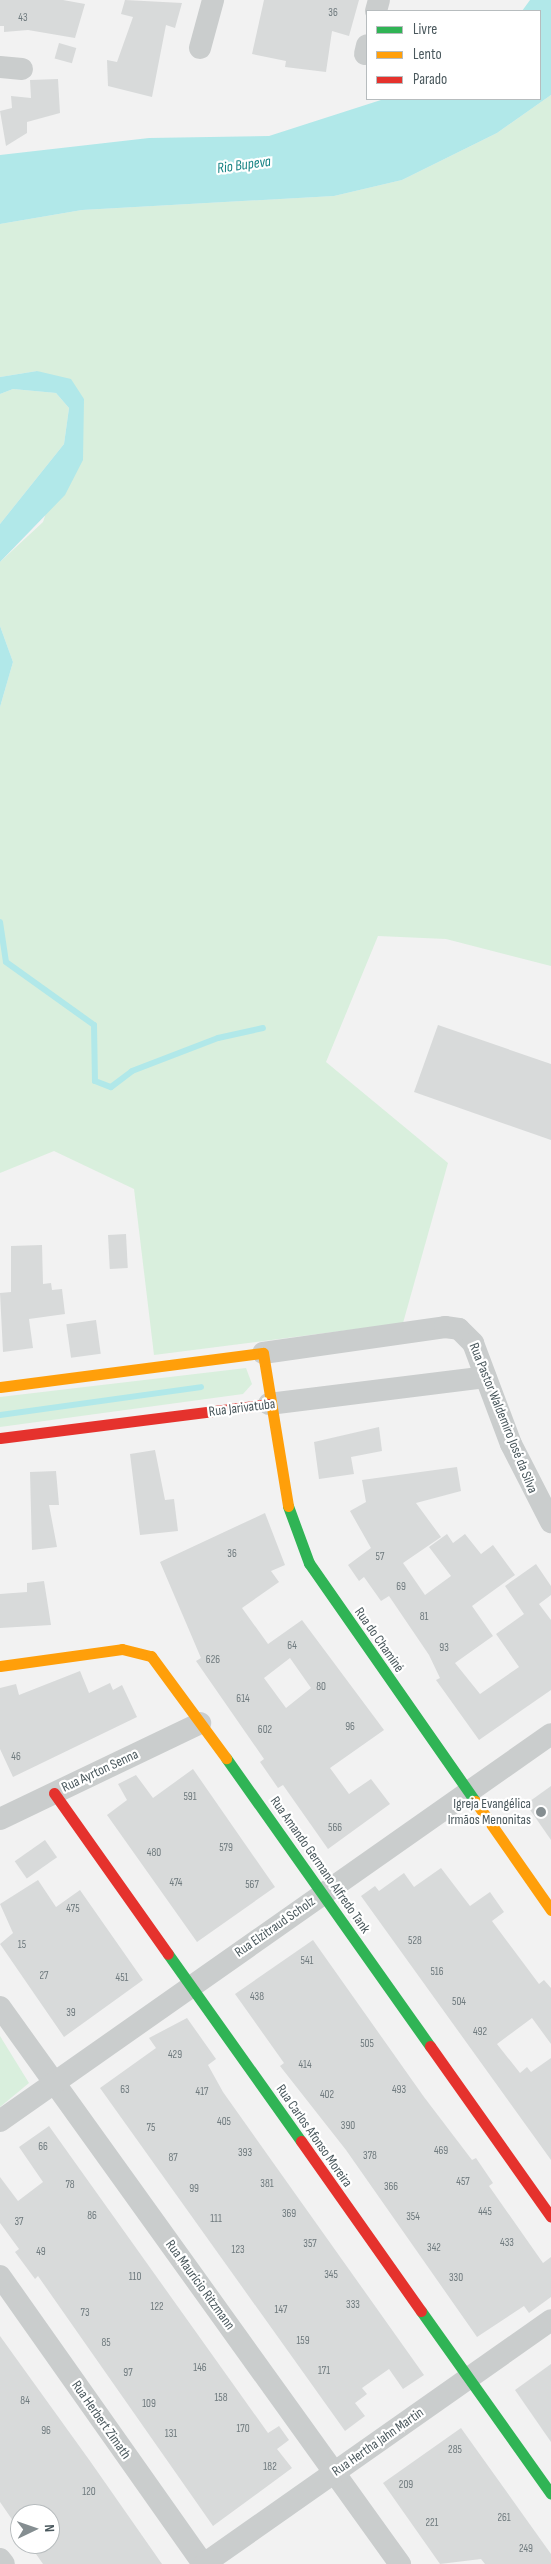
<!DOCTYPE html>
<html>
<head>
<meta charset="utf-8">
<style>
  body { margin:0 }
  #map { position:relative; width:551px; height:2564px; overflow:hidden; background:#f2f2f2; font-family:"Sofia Sans Condensed",sans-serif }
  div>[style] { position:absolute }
  .green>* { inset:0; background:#d9efdd }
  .water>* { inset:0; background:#b1e8e9 }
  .stream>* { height:6px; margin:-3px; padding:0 3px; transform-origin:3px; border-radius:3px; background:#b1e8e9 }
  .building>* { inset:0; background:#d8dada; transform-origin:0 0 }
  .street>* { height:22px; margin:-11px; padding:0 11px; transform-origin:11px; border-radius:11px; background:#cacdcd }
  .fast>* { height:11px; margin:-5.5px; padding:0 5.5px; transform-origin:5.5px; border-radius:5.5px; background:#30b455 }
  .slow>* { height:11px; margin:-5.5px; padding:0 5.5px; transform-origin:5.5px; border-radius:5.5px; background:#ff9f0a }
  .jam>* { height:11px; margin:-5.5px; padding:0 5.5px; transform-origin:5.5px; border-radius:5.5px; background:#e5322d }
  .dots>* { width:14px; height:14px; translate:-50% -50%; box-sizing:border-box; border:2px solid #fff; border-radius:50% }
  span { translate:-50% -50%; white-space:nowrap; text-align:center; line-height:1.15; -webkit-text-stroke:4.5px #fff; paint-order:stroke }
  .number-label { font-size:11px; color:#6f7a7e }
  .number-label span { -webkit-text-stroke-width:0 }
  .street-label { font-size:14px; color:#4a585d }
  .poi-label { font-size:14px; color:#4a585d }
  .right { translate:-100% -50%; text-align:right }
  .water-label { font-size:15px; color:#178384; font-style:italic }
  .legend { position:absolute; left:366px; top:10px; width:175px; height:90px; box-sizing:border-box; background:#fff; border:1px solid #b7bcbe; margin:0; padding:6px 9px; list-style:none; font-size:15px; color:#4a585d }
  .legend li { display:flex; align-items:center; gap:10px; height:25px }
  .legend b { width:25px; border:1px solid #b7bcbe }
  .north { position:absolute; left:10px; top:2504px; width:50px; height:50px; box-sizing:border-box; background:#fff; border:1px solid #b7bcbe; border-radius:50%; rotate:87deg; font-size:14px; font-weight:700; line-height:20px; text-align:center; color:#4a585d }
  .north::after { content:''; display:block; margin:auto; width:18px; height:22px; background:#858e91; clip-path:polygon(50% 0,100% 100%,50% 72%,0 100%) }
</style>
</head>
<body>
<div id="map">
  <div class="green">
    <i style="clip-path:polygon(551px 95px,551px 966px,446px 939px,378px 936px,326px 1062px,448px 1163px,403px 1323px,154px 1355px,134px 1189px,54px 1151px,0 1173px,0 707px,13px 662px,0 626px,0 562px,43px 522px,84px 399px,37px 371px,0 377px,0 224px,82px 210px,334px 196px,402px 180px,497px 133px)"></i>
    <i style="clip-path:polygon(13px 389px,56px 393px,69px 408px,64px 444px,0 524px,0 394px)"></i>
    <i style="clip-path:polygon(246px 1368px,252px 1384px,243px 1394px,0 1427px,0 1397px)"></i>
    <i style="clip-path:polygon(0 2036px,29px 2083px,0 2107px)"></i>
  </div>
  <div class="water">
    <i style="clip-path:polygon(530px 0,551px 0,551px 95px,497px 133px,402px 180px,334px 196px,82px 210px,0 224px,0 155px,149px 138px,269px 136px,384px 99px,540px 99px,540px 11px,522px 11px)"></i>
    <i style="clip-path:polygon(37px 371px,71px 379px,84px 399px,83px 460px,65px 495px,0 562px,0 524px,64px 444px,69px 408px,56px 393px,13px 389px,0 394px,0 377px)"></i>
    <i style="clip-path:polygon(0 626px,13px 662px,0 707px)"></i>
  </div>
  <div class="stream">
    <i style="left:0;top:922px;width:40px;rotate:81.5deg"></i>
    <i style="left:6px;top:962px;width:108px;rotate:35.6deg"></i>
    <i style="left:94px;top:1025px;width:56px;rotate:89deg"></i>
    <i style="left:95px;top:1081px;width:17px;rotate:21deg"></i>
    <i style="left:111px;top:1087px;width:26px;rotate:-37deg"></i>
    <i style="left:132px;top:1071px;width:92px;rotate:-21deg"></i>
    <i style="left:218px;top:1038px;width:46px;rotate:-12.5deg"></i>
    <i style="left:0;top:1415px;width:203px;rotate:-7.9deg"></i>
  </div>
  <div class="building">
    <i style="clip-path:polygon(0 0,63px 0,85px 4px,75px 38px,28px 30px,4px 32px,4px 26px,0 26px)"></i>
    <i style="clip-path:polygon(125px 0,182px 3px,175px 28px,166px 25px,152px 97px,108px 86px,107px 60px,117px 62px,133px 17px,121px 14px)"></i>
    <i style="clip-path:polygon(264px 0,359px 0,349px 36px,332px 31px,326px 72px,285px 67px,286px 61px,252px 54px)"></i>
    <i style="left:59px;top:43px;width:18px;height:16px;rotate:16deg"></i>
    <i style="clip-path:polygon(58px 79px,60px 113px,27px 122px,27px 133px,6px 146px,0 111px,12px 108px,11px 96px,31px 98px,30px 80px)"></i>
    <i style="clip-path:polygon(438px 1025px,551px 1064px,551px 1140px,414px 1092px)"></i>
    <i style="left:126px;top:1234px;width:34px;height:18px;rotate:87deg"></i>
    <i style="clip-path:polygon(42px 1245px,43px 1284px,51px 1283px,52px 1290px,62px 1289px,65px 1314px,29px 1319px,33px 1348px,3px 1352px,0 1293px,11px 1292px,11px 1246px)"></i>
    <i style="left:96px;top:1320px;width:34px;height:30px;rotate:82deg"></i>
    <i style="clip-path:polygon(379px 1427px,382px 1451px,351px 1457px,354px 1474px,319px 1479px,314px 1442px)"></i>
    <i style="clip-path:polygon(155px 1450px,165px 1500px,174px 1499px,178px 1531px,140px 1535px,130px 1454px)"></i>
    <i style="clip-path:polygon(457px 1467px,461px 1491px,416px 1503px,441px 1537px,403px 1563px,425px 1595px,451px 1576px,429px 1547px,447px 1534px,453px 1543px,465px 1534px,481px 1554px,493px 1545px,515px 1575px,472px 1606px,493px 1636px,455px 1663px,480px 1694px,519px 1667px,496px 1634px,524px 1614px,505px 1586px,536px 1564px,551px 1586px,551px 1595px,539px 1604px,551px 1620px,551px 1690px,479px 1740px,436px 1680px,440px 1678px,429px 1655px,389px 1596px,381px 1601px,364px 1577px,359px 1581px,348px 1565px,371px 1548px,350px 1511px,366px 1502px,362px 1480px)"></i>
    <i style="clip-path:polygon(56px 1471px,59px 1505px,49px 1505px,57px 1547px,32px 1550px,30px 1472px)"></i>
    <i style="clip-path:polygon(evenodd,265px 1513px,285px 1565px,271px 1571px,279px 1582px,242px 1608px,268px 1644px,302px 1620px,384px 1730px,330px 1768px,349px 1794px,371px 1779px,390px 1804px,328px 1849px,283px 1785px,278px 1788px,260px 1762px,264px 1759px,196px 1661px,201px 1658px,160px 1562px,265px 1513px,290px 1658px,311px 1688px,286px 1708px,264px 1678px,290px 1658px)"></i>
    <i style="clip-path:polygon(44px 1581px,51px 1625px,0 1628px,0 1594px,27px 1592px,27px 1583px)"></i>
    <i style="clip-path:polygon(80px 1671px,89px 1693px,110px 1683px,113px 1690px,122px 1685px,137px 1717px,13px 1777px,0 1749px,0 1688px,16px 1684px,19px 1695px)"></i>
    <i style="clip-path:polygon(193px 1769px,275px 1887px,197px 1942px,107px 1815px,127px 1800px,118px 1784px,136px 1775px,153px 1798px)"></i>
    <i style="clip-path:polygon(551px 1786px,551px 1840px,526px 1804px)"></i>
    <i style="left:45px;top:1840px;width:21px;height:37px;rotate:55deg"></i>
    <i style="clip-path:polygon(441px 1868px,470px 1906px,490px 1892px,504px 1912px,492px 1921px,539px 1984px,544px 1980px,551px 1988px,551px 2044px,532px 2018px,497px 2044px,520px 2073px,527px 2067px,531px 2072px,551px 2058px,551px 2160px,361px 1896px,375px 1886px,379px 1891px,404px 1873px,414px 1887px)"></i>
    <i style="clip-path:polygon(38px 1880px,56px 1907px,80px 1890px,143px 1980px,64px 2037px,0 1944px,13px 1933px,0 1904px)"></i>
    <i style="clip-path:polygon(313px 1940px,424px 2097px,472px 2160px,476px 2158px,493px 2183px,489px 2186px,543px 2263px,551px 2257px,551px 2297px,529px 2313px,524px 2306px,477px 2337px,346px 2150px,280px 2066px,284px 2063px,235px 1994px)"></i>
    <i style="clip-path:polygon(187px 2018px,216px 2059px,208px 2065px,223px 2092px,424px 2375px,403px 2389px,389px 2369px,362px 2388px,367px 2394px,355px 2403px,365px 2416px,345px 2431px,100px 2088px,156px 2048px,149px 2038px)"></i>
    <i style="clip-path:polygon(49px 2126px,268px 2433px,279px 2426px,289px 2440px,277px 2449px,292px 2468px,213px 2526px,38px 2276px,35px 2279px,15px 2252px,19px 2249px,0 2223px,0 2177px,18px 2201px,43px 2182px,19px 2147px)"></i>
    <i style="clip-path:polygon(0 2336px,90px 2461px,162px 2564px,43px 2564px,29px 2544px,50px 2544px,50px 2514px,20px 2514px,20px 2531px,0 2502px)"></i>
    <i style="clip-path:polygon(551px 2364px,551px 2442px,515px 2390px)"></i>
    <i style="clip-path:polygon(461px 2428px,551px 2554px,551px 2564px,485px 2564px,481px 2559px,440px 2564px,383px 2483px)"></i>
  </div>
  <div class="street">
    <i style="left:376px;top:11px;width:11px;rotate:-75deg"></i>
    <i style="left:200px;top:48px;width:50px;rotate:-74.8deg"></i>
    <i style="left:365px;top:54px;width:9px;rotate:-77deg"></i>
    <i style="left:0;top:67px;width:22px;rotate:5deg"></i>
    <i style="left:263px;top:1353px;width:184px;rotate:-8.1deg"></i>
    <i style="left:445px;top:1327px;width:14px;rotate:8deg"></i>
    <i style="left:459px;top:1329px;width:20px;rotate:45deg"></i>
    <i style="left:473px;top:1343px;width:108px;rotate:69.4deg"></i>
    <i style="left:511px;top:1444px;width:88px;rotate:62.9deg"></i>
    <i style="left:269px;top:1404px;width:218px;rotate:-7.1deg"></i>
    <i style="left:0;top:1819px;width:222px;rotate:-25.6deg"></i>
    <i style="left:0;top:2007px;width:686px;rotate:54.32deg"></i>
    <i style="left:0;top:2121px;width:673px;rotate:-35.08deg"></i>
    <i style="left:0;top:2276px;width:352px;rotate:54.8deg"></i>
    <i style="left:0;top:2559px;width:6px;rotate:51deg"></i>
    <i style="left:204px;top:2564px;width:424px;rotate:-35.1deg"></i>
  </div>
  <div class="fast">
    <i style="left:288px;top:1506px;width:61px;rotate:69.8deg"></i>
    <i style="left:309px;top:1563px;width:290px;rotate:55.1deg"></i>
    <i style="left:226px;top:1758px;width:353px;rotate:54.7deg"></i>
    <i style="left:168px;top:1954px;width:229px;rotate:54.6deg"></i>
    <i style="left:421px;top:2311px;width:224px;rotate:54.6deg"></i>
  </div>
  <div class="slow">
    <i style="left:0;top:1387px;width:265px;rotate:-7.4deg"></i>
    <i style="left:263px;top:1353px;width:155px;rotate:80.7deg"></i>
    <i style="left:0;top:1666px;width:123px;rotate:-7.9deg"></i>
    <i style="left:122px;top:1649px;width:30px;rotate:14deg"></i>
    <i style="left:151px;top:1656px;width:127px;rotate:53.7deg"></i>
    <i style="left:475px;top:1801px;width:133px;rotate:55.1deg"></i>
  </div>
  <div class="jam">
    <i style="left:0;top:1438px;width:271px;rotate:-7.2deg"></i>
    <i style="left:54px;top:1793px;width:197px;rotate:54.7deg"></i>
    <i style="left:430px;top:2046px;width:209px;rotate:54.7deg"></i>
    <i style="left:301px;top:2141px;width:208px;rotate:54.8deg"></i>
  </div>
  <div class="dots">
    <i style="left:541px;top:1812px;background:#858e91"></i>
  </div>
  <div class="number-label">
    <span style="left:333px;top:13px">36</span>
    <span style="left:23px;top:18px">43</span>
    <span style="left:232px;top:1554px">36</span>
    <span style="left:380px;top:1557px">57</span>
    <span style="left:401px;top:1587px">69</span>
    <span style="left:424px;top:1617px">81</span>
    <span style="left:292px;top:1646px">64</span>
    <span style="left:444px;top:1648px">93</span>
    <span style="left:213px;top:1660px">626</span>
    <span style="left:321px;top:1687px">80</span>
    <span style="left:243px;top:1699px">614</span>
    <span style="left:350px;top:1727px">96</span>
    <span style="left:265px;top:1730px">602</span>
    <span style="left:16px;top:1757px">46</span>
    <span style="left:190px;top:1797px">591</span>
    <span style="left:335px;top:1828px">566</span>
    <span style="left:226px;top:1848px">579</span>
    <span style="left:154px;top:1853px">480</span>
    <span style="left:176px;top:1883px">474</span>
    <span style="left:252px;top:1885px">567</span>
    <span style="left:73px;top:1909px">475</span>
    <span style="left:415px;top:1941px">528</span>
    <span style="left:22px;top:1945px">15</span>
    <span style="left:307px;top:1961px">541</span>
    <span style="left:437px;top:1972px">516</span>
    <span style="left:44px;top:1976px">27</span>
    <span style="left:122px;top:1978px">451</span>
    <span style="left:257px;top:1997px">438</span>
    <span style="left:459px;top:2002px">504</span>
    <span style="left:71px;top:2013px">39</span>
    <span style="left:480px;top:2032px">492</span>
    <span style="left:367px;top:2044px">505</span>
    <span style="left:175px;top:2055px">429</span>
    <span style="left:305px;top:2065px">414</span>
    <span style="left:125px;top:2090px">63</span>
    <span style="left:399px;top:2090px">493</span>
    <span style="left:202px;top:2092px">417</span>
    <span style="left:327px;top:2095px">402</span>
    <span style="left:224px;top:2122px">405</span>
    <span style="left:348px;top:2126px">390</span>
    <span style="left:151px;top:2128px">75</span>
    <span style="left:43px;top:2147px">66</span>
    <span style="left:441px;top:2151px">469</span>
    <span style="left:245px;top:2153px">393</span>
    <span style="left:370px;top:2156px">378</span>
    <span style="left:173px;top:2158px">87</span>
    <span style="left:463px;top:2182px">457</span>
    <span style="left:267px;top:2184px">381</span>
    <span style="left:70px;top:2185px">78</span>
    <span style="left:391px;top:2187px">366</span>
    <span style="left:194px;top:2189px">99</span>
    <span style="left:485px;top:2212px">445</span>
    <span style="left:289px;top:2214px">369</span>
    <span style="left:92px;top:2216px">86</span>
    <span style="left:413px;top:2217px">354</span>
    <span style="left:216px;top:2219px">111</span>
    <span style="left:19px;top:2222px">37</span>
    <span style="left:507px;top:2243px">433</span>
    <span style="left:310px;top:2244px">357</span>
    <span style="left:434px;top:2248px">342</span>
    <span style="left:238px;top:2250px">123</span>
    <span style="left:41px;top:2252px">49</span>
    <span style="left:331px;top:2275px">345</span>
    <span style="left:135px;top:2277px">110</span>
    <span style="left:456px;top:2278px">330</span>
    <span style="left:353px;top:2305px">333</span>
    <span style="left:157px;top:2307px">122</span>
    <span style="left:281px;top:2310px">147</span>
    <span style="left:85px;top:2313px">73</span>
    <span style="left:303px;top:2341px">159</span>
    <span style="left:106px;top:2343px">85</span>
    <span style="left:200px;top:2368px">146</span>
    <span style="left:324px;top:2371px">171</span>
    <span style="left:128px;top:2373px">97</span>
    <span style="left:221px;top:2398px">158</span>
    <span style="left:25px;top:2401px">84</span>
    <span style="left:149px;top:2404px">109</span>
    <span style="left:243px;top:2429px">170</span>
    <span style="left:46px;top:2431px">96</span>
    <span style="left:171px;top:2434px">131</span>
    <span style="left:455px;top:2450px">285</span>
    <span style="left:270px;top:2467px">182</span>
    <span style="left:406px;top:2485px">209</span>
    <span style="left:89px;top:2492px">120</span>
    <span style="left:504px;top:2518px">261</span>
    <span style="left:432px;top:2523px">221</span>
    <span style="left:526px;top:2549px">249</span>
  </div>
  <div class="street-label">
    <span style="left:242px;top:1408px;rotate:-7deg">Rua Jarivatuba</span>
    <span style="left:503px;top:1418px;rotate:68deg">Rua Pastor Waldemiro José da Silva</span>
    <span style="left:379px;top:1640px;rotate:55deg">Rua do Chaminé</span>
    <span style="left:100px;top:1771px;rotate:-25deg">Rua Ayrton Senna</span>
    <span style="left:320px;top:1865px;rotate:55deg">Rua Amando Germano Alfredo Tank</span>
    <span style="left:275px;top:1927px;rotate:-35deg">Rua Elzitraud Scholz</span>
    <span style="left:314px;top:2136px;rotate:55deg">Rua Carlos Afonso Moreira</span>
    <span style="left:200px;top:2285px;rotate:54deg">Rua Maurício Ritzmann</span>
    <span style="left:101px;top:2420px;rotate:55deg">Rua Herbert Zimath</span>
    <span style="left:378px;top:2442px;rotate:-35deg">Rua Hertha Jahn Martin</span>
  </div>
  <div class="poi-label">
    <span class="right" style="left:531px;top:1812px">Igreja Evangélica<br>Irmãos Menonitas</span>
  </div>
  <div class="water-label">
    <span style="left:244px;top:165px;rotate:-8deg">Rio Bupeva</span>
  </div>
  <ul class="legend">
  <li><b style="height:6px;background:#30b455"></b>Livre</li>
  <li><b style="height:6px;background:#ff9f0a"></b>Lento</li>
  <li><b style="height:6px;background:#e5322d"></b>Parado</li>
  </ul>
  <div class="north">N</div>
</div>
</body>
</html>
